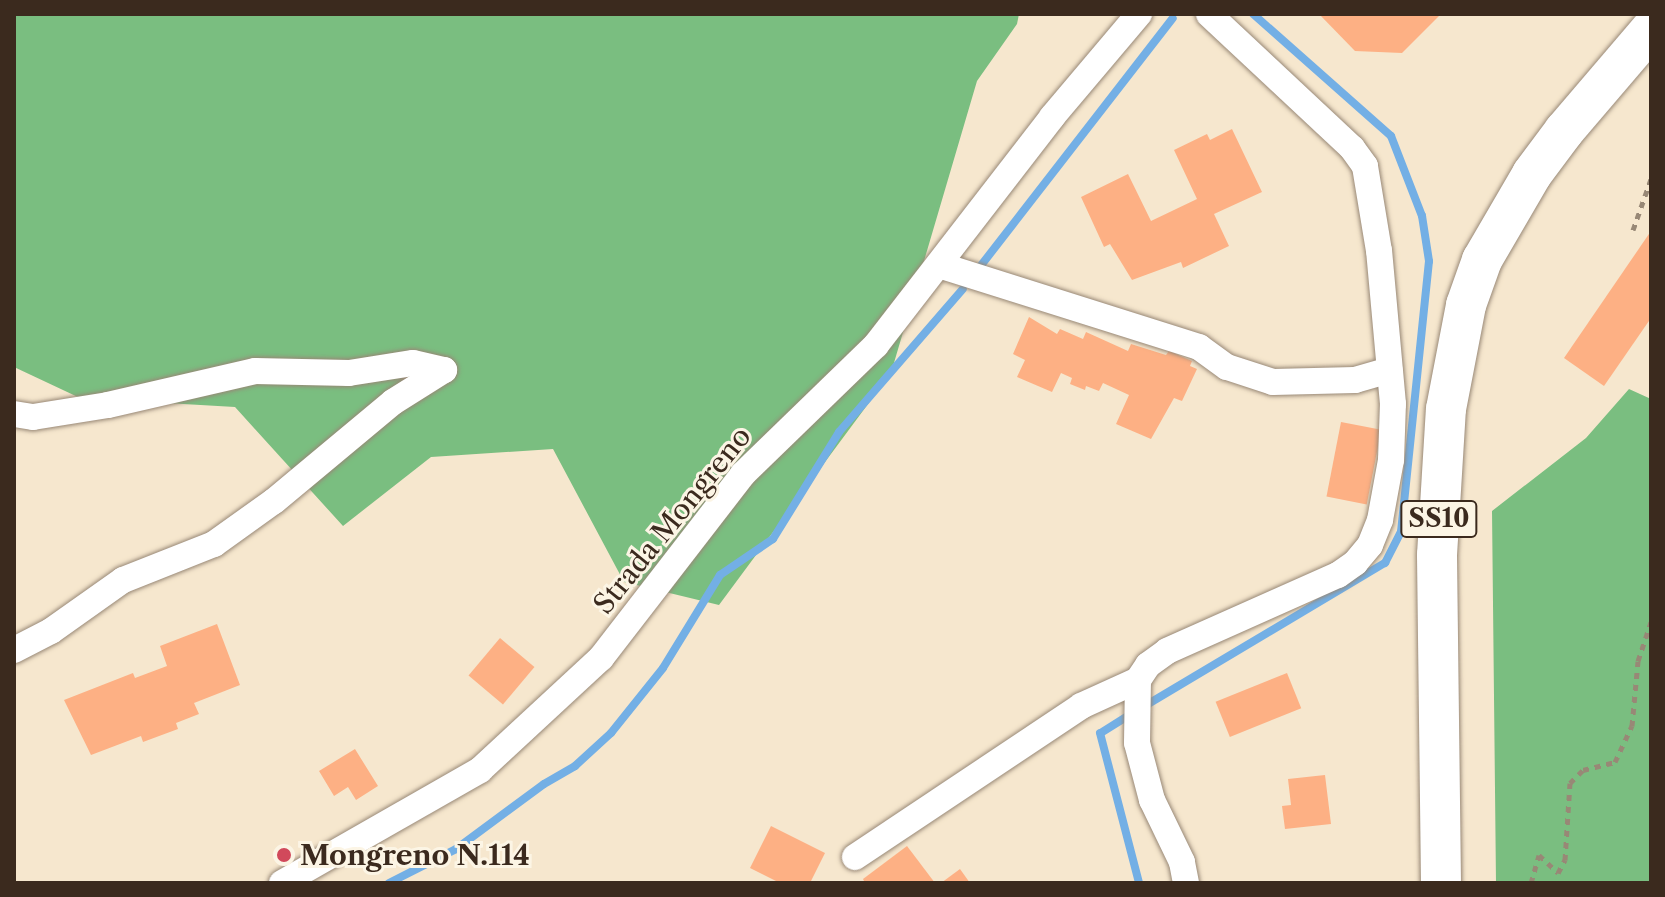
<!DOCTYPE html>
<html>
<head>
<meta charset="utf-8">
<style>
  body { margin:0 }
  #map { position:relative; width:1665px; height:897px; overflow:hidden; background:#f6e7ce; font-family:"Libre Caslon Text",serif }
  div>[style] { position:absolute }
  .forest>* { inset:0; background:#7abe80 }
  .stream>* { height:8px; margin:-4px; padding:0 4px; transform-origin:4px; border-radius:4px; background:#73afe5 }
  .building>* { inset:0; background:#fdb084; transform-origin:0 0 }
  .path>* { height:5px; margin-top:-2.5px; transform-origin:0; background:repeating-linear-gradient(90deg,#988876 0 6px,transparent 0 12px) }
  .roads { filter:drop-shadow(0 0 2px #988876) drop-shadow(0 0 2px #988876) }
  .street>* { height:26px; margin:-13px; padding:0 13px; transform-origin:13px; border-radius:13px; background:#fff }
  .primary>* { height:40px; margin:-20px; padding:0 20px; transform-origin:20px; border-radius:20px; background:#fff }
  .dots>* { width:22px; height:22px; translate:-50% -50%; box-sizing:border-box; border:4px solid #fcf5e5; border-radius:50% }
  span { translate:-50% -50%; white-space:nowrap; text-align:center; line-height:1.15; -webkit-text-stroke:6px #fcf5e5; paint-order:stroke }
  .shield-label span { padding:2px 6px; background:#fcf5e5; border:2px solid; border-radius:6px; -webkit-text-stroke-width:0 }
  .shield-label { font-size:26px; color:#3b2a1e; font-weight:700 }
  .street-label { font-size:28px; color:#3b2a1e }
  .poi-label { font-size:28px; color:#3b2a1e; font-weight:700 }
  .left { translate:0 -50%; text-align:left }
  .frame { position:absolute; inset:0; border:16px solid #3b2a1e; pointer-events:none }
</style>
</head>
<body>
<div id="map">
  <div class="forest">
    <i style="clip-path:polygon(14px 14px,519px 16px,1019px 14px,1017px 24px,977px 81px,891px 373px,719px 605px,624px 582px,553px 449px,431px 457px,343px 526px,235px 407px,80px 398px,14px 367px)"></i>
    <i style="clip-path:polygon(1629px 389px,1651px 399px,1651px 883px,1496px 883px,1492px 511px,1586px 438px)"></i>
  </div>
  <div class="stream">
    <i style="left:979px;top:268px;width:316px;rotate:-52.2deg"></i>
    <i style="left:1143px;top:707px;width:282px;rotate:-30.8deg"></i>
    <i style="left:1385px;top:563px;width:35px;rotate:-63deg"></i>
    <i style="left:1401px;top:532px;width:272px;rotate:-84.1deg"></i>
    <i style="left:1429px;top:261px;width:46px;rotate:-98.8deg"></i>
    <i style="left:1422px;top:216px;width:86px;rotate:-111.2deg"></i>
    <i style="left:1391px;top:136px;width:184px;rotate:-138.5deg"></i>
    <i style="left:1131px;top:714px;width:36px;rotate:148deg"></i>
    <i style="left:1100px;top:733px;width:155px;rotate:75.4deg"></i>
    <i style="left:389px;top:883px;width:75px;rotate:-26.9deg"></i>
    <i style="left:456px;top:849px;width:109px;rotate:-36.5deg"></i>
    <i style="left:544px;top:784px;width:36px;rotate:-30deg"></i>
    <i style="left:575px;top:766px;width:49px;rotate:-42.5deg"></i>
    <i style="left:611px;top:733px;width:83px;rotate:-51.3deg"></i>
    <i style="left:663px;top:668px;width:109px;rotate:-58.5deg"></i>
    <i style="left:720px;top:575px;width:64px;rotate:-34.2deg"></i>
    <i style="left:773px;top:539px;width:126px;rotate:-58.3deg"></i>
    <i style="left:839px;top:432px;width:189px;rotate:-49.1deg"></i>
  </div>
  <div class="building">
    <i style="clip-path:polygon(1319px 14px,1441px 14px,1402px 53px,1355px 51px)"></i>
    <i style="clip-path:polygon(1232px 129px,1262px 192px,1214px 214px,1229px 246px,1183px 268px,1181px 262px,1132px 280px,1110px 244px,1104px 247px,1081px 197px,1128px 174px,1151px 221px,1197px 199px,1174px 150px,1207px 134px,1210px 140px)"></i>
    <i style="clip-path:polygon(1651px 231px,1651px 318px,1604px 386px,1564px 358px)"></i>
    <i style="clip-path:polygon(1029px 317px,1057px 334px,1060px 329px,1083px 339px,1086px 332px,1128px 351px,1131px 344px,1166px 355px,1169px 351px,1192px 361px,1190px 366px,1197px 369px,1182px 401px,1174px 398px,1151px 439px,1116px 424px,1129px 395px,1103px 383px,1099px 391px,1086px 386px,1085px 390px,1070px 384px,1072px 378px,1061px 373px,1052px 392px,1017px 377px,1025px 360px,1013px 354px)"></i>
    <i style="left:1341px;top:422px;width:41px;height:76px;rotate:11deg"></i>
    <i style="clip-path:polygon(217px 624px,240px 685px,194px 703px,199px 714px,176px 723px,178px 729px,143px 742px,141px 736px,91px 755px,64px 700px,133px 673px,135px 678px,167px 666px,160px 646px)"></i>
    <i style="left:500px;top:638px;width:45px;height:49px;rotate:40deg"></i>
    <i style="left:1287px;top:673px;width:38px;height:77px;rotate:68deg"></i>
    <i style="clip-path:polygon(355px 749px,378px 786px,356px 800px,348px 787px,334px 796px,319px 771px)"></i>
    <i style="clip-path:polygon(1325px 775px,1331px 824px,1285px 829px,1282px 806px,1291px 805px,1288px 779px)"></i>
    <i style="clip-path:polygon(771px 826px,825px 853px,810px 883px,780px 883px,750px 868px)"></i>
    <i style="clip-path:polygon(907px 846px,935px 883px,865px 883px,863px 879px)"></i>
    <i style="clip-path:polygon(960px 869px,970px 883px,941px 883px)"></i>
  </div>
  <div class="path">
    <i style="left:1633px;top:230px;width:54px;rotate:-70.6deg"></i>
    <i style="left:1531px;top:883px;width:29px;rotate:-74deg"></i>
    <i style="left:1539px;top:855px;width:26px;rotate:43deg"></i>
    <i style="left:1558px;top:873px;width:15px;rotate:-62deg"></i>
    <i style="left:1565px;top:860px;width:77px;rotate:-86.3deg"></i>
    <i style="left:1570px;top:783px;width:18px;rotate:-45deg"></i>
    <i style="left:1583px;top:770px;width:33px;rotate:-14deg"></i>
    <i style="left:1615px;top:762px;width:40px;rotate:-65deg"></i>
    <i style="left:1632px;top:726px;width:65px;rotate:-84.7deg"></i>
    <i style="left:1638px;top:661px;width:41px;rotate:-71.6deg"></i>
  </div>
  <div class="roads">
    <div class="street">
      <i style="left:939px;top:265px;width:273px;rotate:17.5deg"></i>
      <i style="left:1199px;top:347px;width:34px;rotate:36deg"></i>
      <i style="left:1227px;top:367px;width:48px;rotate:18.1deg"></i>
      <i style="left:1273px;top:382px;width:82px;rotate:-1.4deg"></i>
      <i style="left:1355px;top:380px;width:36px;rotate:-16deg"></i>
      <i style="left:14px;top:414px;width:19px;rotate:9deg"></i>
      <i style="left:33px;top:417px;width:76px;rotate:-9.1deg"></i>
      <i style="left:108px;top:405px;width:151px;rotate:-13deg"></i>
      <i style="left:255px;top:371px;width:94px;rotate:1.2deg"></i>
      <i style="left:349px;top:373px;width:65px;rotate:-8.9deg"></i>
      <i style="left:413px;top:363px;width:32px;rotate:13deg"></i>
      <i style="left:444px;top:370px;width:60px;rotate:147.9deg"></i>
      <i style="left:393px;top:402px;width:155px;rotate:140.2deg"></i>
      <i style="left:274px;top:501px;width:74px;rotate:144.4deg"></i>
      <i style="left:214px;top:544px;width:98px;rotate:158.4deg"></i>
      <i style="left:123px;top:580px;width:88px;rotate:144.7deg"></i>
      <i style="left:51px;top:631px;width:42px;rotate:152.8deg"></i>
      <i style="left:855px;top:857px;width:272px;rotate:-33.7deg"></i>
      <i style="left:1081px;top:706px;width:63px;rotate:-24.5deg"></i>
      <i style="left:282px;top:883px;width:228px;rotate:-29.7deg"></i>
      <i style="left:480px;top:770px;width:165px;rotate:-42.8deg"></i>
      <i style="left:601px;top:658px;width:232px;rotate:-52.3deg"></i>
      <i style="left:743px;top:474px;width:185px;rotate:-44.1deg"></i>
      <i style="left:876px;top:345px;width:288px;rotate:-52.3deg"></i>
      <i style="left:1052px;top:117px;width:135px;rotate:-49.8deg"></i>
      <i style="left:1186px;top:883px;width:21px;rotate:-101deg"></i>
      <i style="left:1182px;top:862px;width:69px;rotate:-115.8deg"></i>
      <i style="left:1152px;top:800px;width:59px;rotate:-104.7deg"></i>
      <i style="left:1137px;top:743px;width:63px;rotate:-89.1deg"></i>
      <i style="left:1138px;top:680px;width:18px;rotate:-56deg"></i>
      <i style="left:1148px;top:665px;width:24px;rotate:-36deg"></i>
      <i style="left:1167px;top:651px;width:187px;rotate:-24deg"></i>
      <i style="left:1338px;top:575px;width:21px;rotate:-35deg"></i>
      <i style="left:1355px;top:563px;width:23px;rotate:-50deg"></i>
      <i style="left:1370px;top:545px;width:27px;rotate:-68deg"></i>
      <i style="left:1380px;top:520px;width:61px;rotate:-79.6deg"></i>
      <i style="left:1391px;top:460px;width:56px;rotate:-88deg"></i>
      <i style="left:1393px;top:404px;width:154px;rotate:-95.2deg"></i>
      <i style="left:1379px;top:251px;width:86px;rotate:-99.4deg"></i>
      <i style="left:1365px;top:166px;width:22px;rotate:-126deg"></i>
      <i style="left:1352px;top:148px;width:196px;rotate:-136.9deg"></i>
    </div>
    <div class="primary">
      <i style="left:1441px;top:883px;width:328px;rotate:-90.7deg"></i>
      <i style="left:1437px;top:555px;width:146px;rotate:-86.5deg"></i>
      <i style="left:1446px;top:409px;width:106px;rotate:-79.1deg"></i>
      <i style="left:1466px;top:305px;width:48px;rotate:-70.4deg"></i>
      <i style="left:1482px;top:260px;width:99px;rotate:-59.8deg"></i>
      <i style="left:1532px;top:174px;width:54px;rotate:-53.3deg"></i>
      <i style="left:1564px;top:131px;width:134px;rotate:-49.5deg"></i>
    </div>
  </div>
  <div class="dots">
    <i style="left:284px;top:855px;background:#d1495b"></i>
  </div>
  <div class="shield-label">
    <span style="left:1439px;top:519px">SS10</span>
  </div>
  <div class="street-label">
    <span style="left:672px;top:520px;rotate:-51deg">Strada Mongreno</span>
  </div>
  <div class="poi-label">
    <span class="left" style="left:300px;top:855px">Mongreno N.114</span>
  </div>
  <div class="frame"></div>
</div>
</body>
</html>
